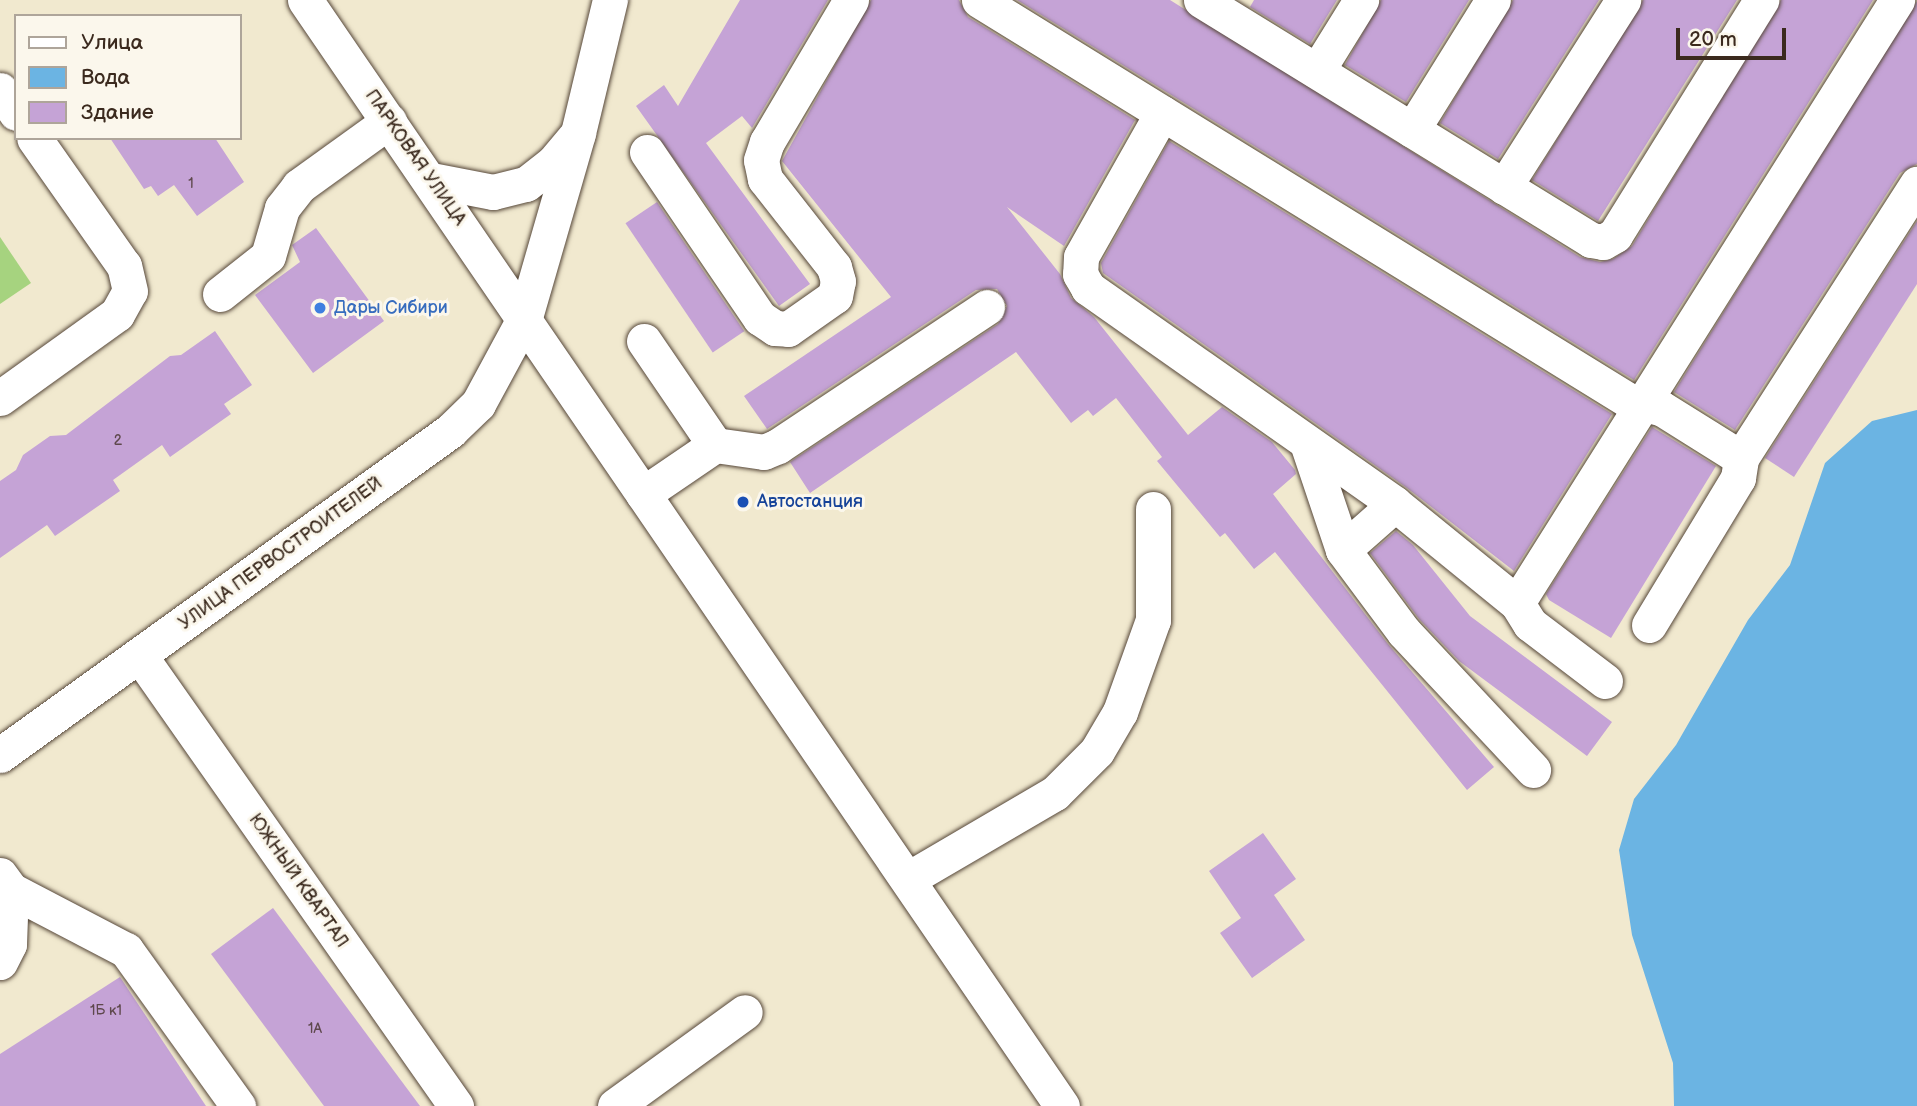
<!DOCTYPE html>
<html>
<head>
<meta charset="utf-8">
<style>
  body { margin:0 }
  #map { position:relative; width:1917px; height:1106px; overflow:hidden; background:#f1e9cf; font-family:"Balsamiq Sans",sans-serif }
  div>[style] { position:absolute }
  .green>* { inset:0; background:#a6d37f }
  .water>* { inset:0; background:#6bb4e3 }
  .building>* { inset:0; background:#c5a3d6; transform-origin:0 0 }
  .roads { filter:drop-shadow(0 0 2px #564739) drop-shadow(0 0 2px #564739) }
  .minor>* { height:35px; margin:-17.5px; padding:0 17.5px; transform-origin:17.5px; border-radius:17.5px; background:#fff }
  .dots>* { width:19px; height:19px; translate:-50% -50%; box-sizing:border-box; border:4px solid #fbf7ec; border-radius:50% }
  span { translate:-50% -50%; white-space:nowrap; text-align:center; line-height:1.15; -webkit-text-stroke:6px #fbf7ec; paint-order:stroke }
  .number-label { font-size:14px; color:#5e484c }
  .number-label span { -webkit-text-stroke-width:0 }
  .street-label { font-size:18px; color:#3b2a1e }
  .shop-label { font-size:18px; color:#366cbe }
  .left { translate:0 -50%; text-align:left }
  .transit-label { font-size:18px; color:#164399 }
  .legend { position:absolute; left:14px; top:14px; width:228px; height:126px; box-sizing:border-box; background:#fbf7ec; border:2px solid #aea59a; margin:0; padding:9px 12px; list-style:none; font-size:21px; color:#3b2a1e }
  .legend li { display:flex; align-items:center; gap:14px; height:35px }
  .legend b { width:35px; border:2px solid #aea59a }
  .scale { position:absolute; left:1676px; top:28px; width:110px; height:32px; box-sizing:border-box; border:4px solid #3b2a1e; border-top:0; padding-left:9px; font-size:21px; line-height:24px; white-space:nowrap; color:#3b2a1e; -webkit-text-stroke:5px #fbf7ec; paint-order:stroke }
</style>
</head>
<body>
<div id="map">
  <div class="green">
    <i style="clip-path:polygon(0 237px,31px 283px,0 304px)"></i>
  </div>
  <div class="water">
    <i style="clip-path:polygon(1917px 410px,1917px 1106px,1674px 1106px,1673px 1063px,1632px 935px,1619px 850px,1634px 799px,1676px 745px,1748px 620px,1790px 565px,1825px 463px,1872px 421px)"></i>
  </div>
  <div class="building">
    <i style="clip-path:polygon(740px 0,828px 0,752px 128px,742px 116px,706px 143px,810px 284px,779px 306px,636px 106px,664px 85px,678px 106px)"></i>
    <i style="clip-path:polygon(871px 0,959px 0,968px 17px,1135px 120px,1064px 246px,1007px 207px,1060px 274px,1071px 298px,1094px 317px,1188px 435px,1222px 407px,1272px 442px,1295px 470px,1296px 474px,1273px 494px,1388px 644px,1494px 767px,1467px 790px,1275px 552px,1254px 569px,1225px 533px,1220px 537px,1157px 461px,1162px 457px,1116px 398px,1093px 416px,1088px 410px,1071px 423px,1016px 352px,810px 493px,790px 462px,998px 324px,1007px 306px,997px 289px,976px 290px,767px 429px,744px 396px,891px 297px,782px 161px)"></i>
    <i style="clip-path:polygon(1017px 0,1170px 0,1580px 257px,1600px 262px,1613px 259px,1632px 246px,1781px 0,1873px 0,1634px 380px)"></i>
    <i style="clip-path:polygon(1254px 0,1337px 0,1310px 44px,1250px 7px)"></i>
    <i style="clip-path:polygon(1381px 0,1469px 0,1406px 102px,1345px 65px)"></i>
    <i style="clip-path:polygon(1513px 0,1599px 0,1498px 159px,1440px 123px)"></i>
    <i style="clip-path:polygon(1643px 0,1737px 0,1598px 221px,1532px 180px)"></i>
    <i style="clip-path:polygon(1917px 1px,1917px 164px,1900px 173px,1735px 430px,1674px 392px)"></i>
    <i style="clip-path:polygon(110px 138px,215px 138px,244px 182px,197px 216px,174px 185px,158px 196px,151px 186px,144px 189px)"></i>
    <i style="clip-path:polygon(1169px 141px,1612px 414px,1514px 571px,1407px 488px,1103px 273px,1101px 263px)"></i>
    <i style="left:657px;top:202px;width:156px;height:38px;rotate:56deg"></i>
    <i style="clip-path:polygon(1917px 221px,1917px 284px,1794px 477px,1765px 458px)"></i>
    <i style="clip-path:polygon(316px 228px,384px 321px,313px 373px,255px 295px,300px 262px,292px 245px)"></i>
    <i style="clip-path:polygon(215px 331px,252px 385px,224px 404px,231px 414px,170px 457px,162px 445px,113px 480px,120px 491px,55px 536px,47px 525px,0 558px,0 481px,16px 470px,23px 455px,50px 436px,66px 435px,170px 356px,181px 355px)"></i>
    <i style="clip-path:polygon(1652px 427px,1716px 466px,1611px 638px,1549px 600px,1546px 594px)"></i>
    <i style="clip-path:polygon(1396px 531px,1413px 545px,1470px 616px,1612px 722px,1587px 756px,1459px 661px,1419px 619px,1370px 553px)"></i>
    <i style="clip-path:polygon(1263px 833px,1296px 879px,1274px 895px,1305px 940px,1252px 978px,1220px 933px,1241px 918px,1209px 871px)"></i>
    <i style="clip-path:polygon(273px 908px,420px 1106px,324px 1106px,211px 954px)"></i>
    <i style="clip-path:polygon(120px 977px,206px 1106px,0 1106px,0 1054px)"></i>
  </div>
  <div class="roads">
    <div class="minor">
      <i style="left:305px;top:0;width:1340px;rotate:55.61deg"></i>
      <i style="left:979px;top:0;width:762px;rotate:31.65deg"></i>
      <i style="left:1628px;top:400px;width:34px;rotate:14deg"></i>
      <i style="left:1661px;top:408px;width:94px;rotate:32deg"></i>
      <i style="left:1201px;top:0;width:458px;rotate:31.6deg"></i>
      <i style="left:1591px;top:240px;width:12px;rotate:9deg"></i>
      <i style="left:1603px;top:242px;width:14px;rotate:-30deg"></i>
      <i style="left:1615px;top:235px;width:277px;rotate:-58.1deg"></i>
      <i style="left:1317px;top:71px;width:84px;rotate:-58.2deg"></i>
      <i style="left:0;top:90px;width:28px;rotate:55deg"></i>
      <i style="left:1162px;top:113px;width:165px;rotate:119.4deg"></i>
      <i style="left:1081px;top:257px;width:17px;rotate:93deg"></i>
      <i style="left:1080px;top:274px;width:16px;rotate:60deg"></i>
      <i style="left:1088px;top:288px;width:375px;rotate:35.1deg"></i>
      <i style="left:1395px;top:504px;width:157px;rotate:39.1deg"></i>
      <i style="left:1412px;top:130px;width:153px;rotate:-58.1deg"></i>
      <i style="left:647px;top:152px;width:201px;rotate:55.8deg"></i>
      <i style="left:760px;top:318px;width:18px;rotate:34deg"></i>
      <i style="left:775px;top:328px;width:13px;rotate:4deg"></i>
      <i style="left:788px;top:329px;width:57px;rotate:-35.1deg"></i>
      <i style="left:835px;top:296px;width:15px;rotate:-79deg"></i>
      <i style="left:838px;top:281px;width:15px;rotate:-106deg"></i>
      <i style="left:834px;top:267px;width:112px;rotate:-128.1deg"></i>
      <i style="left:765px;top:179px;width:19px;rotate:-102deg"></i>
      <i style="left:761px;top:160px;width:19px;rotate:-72deg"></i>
      <i style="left:767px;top:142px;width:165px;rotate:-59.4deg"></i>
      <i style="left:431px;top:180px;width:63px;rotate:11deg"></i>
      <i style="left:493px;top:192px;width:34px;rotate:-14deg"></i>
      <i style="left:526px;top:184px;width:34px;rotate:-38deg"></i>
      <i style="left:553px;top:163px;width:33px;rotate:-50deg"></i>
      <i style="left:1504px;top:187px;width:222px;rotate:-57.5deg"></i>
      <i style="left:220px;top:294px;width:61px;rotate:-38.4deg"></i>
      <i style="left:268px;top:256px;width:50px;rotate:-73.7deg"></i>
      <i style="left:282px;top:208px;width:28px;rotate:-52deg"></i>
      <i style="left:299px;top:186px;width:111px;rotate:-35.8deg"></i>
      <i style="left:644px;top:341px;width:126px;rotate:55.7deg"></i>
      <i style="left:0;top:398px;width:144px;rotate:-35.7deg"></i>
      <i style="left:117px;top:314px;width:26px;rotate:-61deg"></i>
      <i style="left:130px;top:291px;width:26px;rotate:-103deg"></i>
      <i style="left:124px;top:266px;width:156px;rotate:-125.1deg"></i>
      <i style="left:1307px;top:443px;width:113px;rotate:71.4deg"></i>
      <i style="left:1343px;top:550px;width:102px;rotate:53.4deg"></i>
      <i style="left:1404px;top:632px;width:189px;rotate:46.9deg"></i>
      <i style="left:643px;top:494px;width:87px;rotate:-34.2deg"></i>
      <i style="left:715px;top:445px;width:49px;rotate:8.1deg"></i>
      <i style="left:764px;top:452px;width:15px;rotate:-23deg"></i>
      <i style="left:778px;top:446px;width:251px;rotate:-33.6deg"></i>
      <i style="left:1343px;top:550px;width:69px;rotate:-41.5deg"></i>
      <i style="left:1649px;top:625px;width:172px;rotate:-58.8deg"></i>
      <i style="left:1738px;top:478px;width:20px;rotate:-81deg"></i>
      <i style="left:1741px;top:458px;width:326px;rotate:-57.3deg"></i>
      <i style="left:140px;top:656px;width:550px;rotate:54.92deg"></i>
      <i style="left:1605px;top:681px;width:94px;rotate:-142.8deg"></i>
      <i style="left:1530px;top:624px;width:25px;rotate:-122deg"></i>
      <i style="left:1517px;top:603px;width:713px;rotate:-57.78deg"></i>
      <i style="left:0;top:755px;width:555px;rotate:-35.75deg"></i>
      <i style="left:450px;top:431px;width:39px;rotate:-44deg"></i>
      <i style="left:478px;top:404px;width:99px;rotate:-61.6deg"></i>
      <i style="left:525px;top:317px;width:191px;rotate:-73.9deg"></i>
      <i style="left:578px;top:133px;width:137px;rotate:-76.5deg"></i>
      <i style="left:0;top:875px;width:19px;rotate:54deg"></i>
      <i style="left:11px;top:890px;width:130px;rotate:27.6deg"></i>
      <i style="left:126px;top:950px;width:192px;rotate:54.3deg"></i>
      <i style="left:908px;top:879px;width:170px;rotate:-30.3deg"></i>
      <i style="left:1055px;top:793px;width:59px;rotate:-45deg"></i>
      <i style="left:1097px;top:751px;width:45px;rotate:-59.5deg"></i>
      <i style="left:1120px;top:712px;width:98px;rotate:-70.3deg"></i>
      <i style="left:1153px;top:620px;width:111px;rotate:-90deg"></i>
      <i style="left:0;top:962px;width:20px;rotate:-63deg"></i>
      <i style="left:9px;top:944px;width:54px;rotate:-87.9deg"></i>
      <i style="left:615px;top:1106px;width:160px;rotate:-35.9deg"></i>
    </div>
  </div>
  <div class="dots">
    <i style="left:320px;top:308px;background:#3f7fe0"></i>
    <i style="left:743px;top:502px;background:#1a4fb4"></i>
  </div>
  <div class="number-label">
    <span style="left:191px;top:184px">1</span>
    <span style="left:118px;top:441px">2</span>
    <span style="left:106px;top:1011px">1Б к1</span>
    <span style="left:315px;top:1029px">1А</span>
  </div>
  <div class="street-label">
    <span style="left:415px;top:158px;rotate:55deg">ПАРКОВАЯ УЛИЦА</span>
    <span style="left:281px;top:554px;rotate:-36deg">УЛИЦА ПЕРВОСТРОИТЕЛЕЙ</span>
    <span style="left:298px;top:881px;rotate:55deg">ЮЖНЫЙ КВАРТАЛ</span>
  </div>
  <div class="shop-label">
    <span class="left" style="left:334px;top:308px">Дары Сибири</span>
  </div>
  <div class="transit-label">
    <span class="left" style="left:757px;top:502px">Автостанция</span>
  </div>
  <ul class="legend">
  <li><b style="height:9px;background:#fff"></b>Улица</li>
  <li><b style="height:19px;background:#6bb4e3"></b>Вода</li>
  <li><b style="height:19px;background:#c5a3d6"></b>Здание</li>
  </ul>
  <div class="scale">20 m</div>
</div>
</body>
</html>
